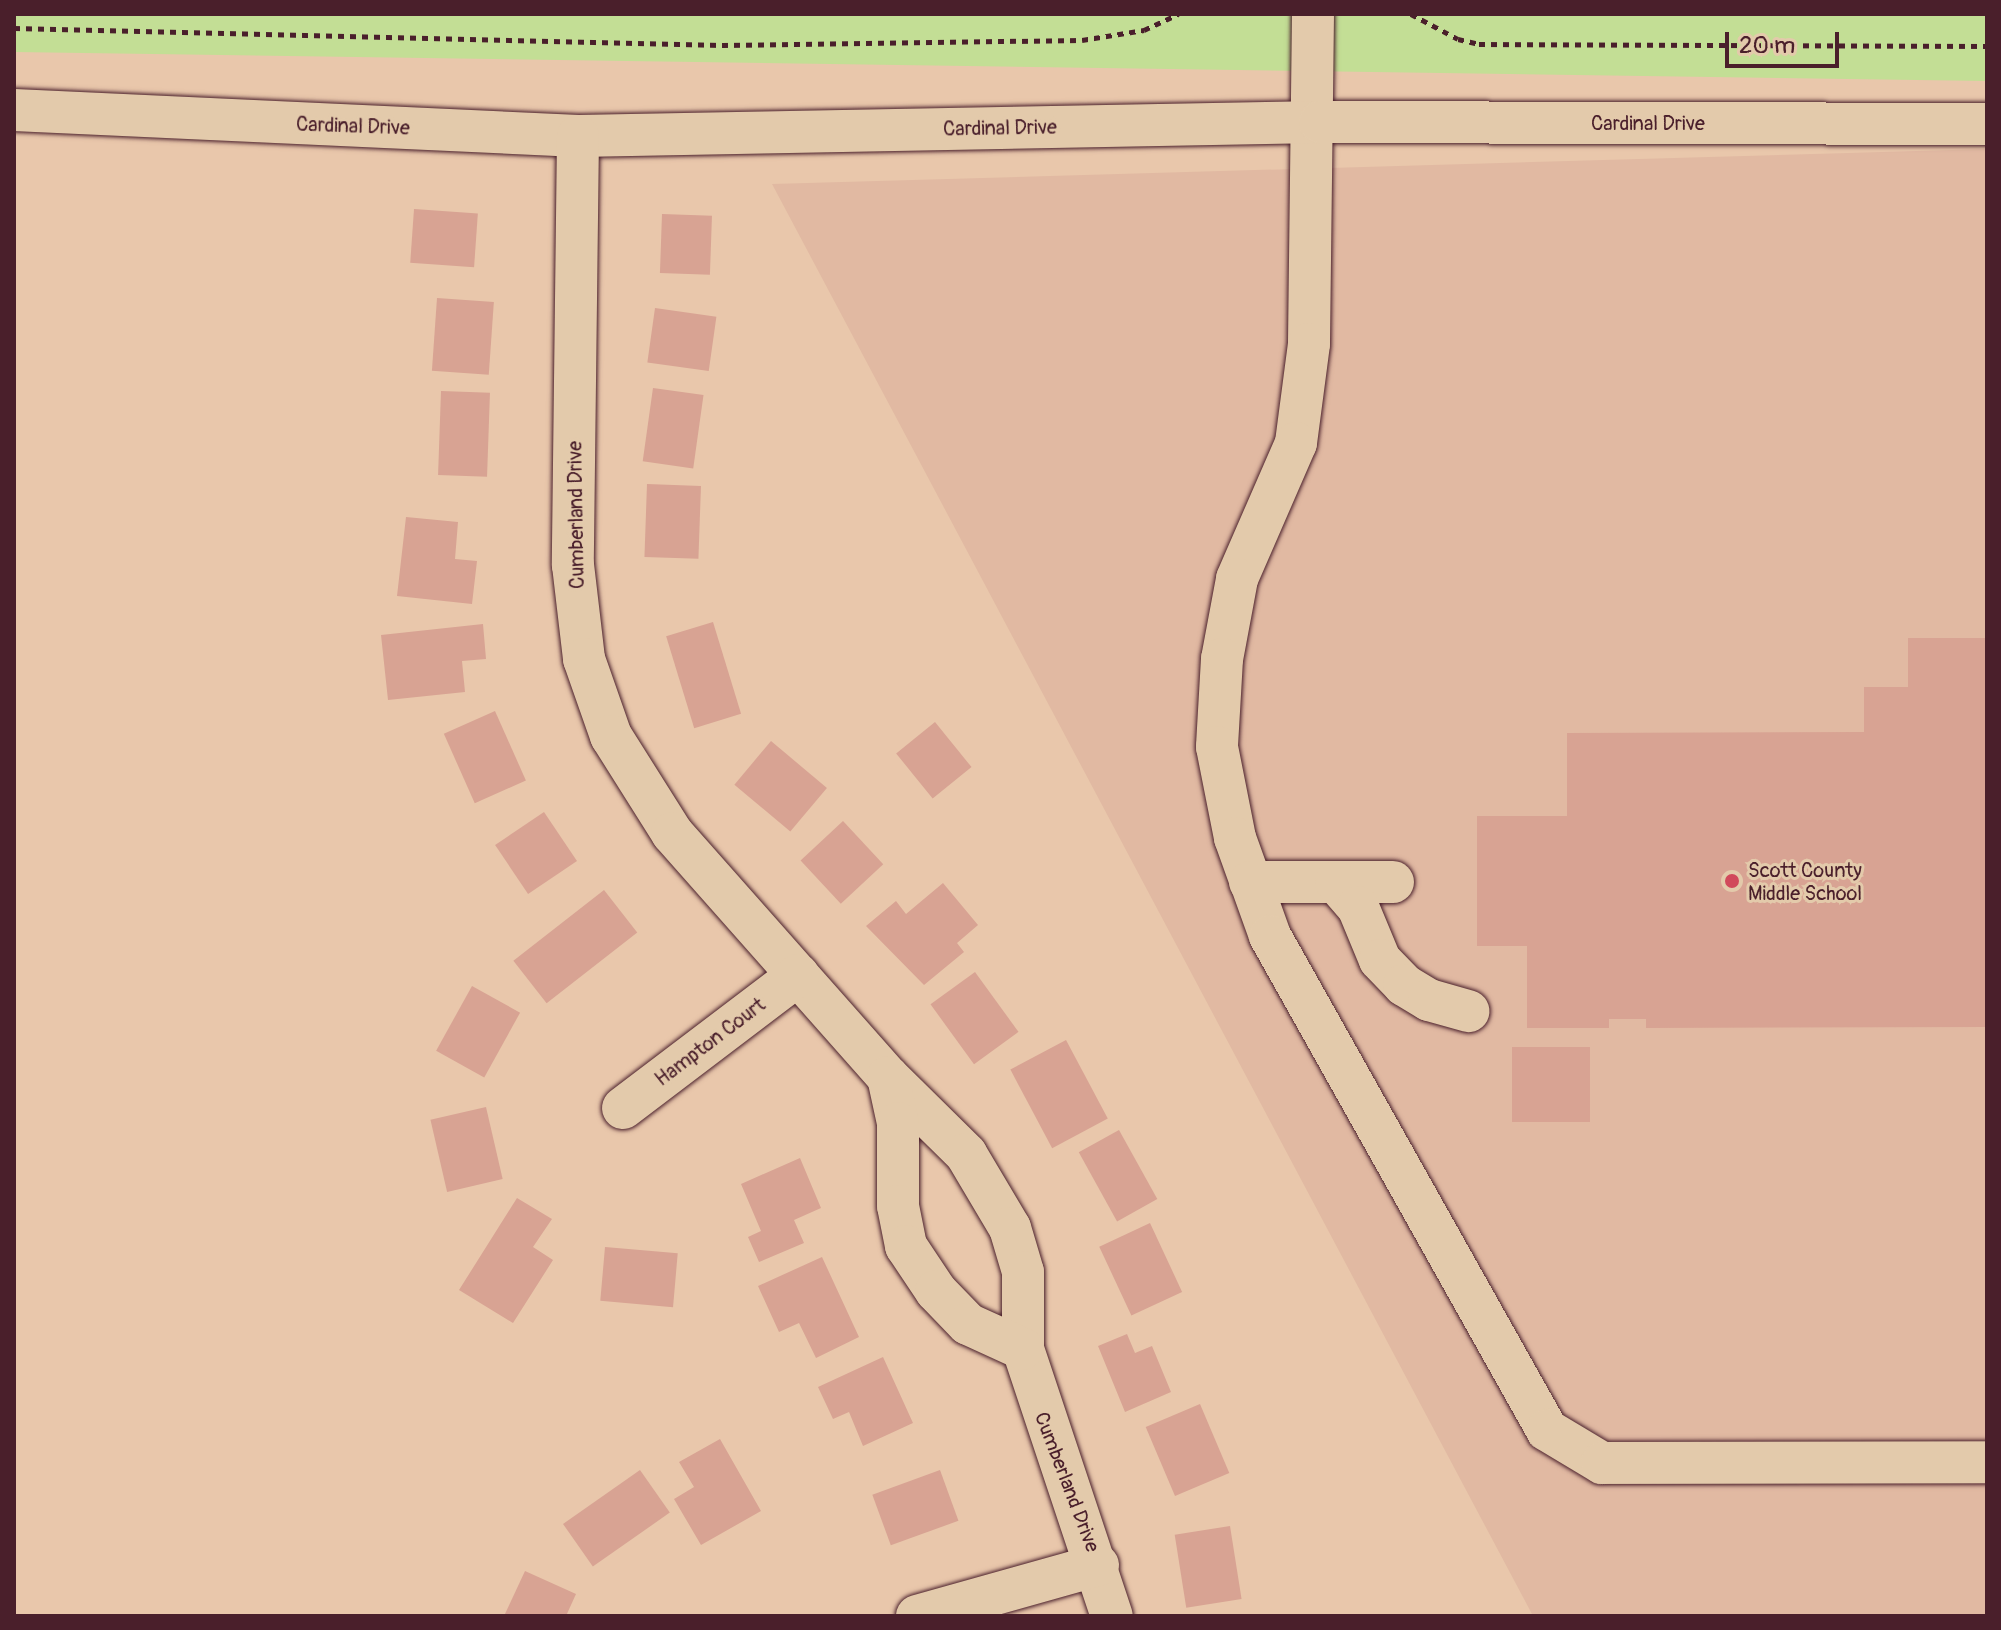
<!DOCTYPE html>
<html>
<head>
<meta charset="utf-8">
<style>
  body { margin:0 }
  #map { position:relative; width:2001px; height:1630px; overflow:hidden; background:#e9c7ab; font-family:Pangolin,sans-serif }
  div>[style] { position:absolute }
  .built>* { inset:0; background:#e1b9a2 }
  .green>* { inset:0; background:#c3de95 }
  .building>* { inset:0; background:#d8a393; transform-origin:0 0 }
  .path>* { height:5px; margin-top:-2.5px; transform-origin:0; background:repeating-linear-gradient(90deg,#4a1f2b 0 6px,transparent 0 12px) }
  .roads { filter:drop-shadow(0 0 2px #4a1f2b) drop-shadow(0 0 2px #4a1f2b) }
  .minor>* { height:42px; margin:-21px; padding:0 21px; transform-origin:21px; border-radius:21px; background:#e3caab }
  .dots>* { width:22px; height:22px; translate:-50% -50%; box-sizing:border-box; border:4px solid #e3caab; border-radius:50% }
  span { translate:-50% -50%; white-space:nowrap; text-align:center; line-height:1.15; -webkit-text-stroke:6px #e3caab; paint-order:stroke }
  .street-label { font-size:20px; color:#4a1f2b }
  .poi-label { font-size:20px; color:#4a1f2b }
  .left { translate:0 -50%; text-align:left }
  .frame { position:absolute; inset:0; border:16px solid #4a1f2b; pointer-events:none }
  .scale { position:absolute; left:1725px; top:32px; width:114px; height:36px; box-sizing:border-box; border:4px solid #4a1f2b; border-top:0; padding-left:10px; font-size:24px; line-height:28px; white-space:nowrap; color:#4a1f2b; -webkit-text-stroke:6px #e3caab; paint-order:stroke }
</style>
</head>
<body>
<div id="map">
  <div class="built">
    <i style="clip-path:polygon(1987px 149px,1987px 1616px,1533px 1616px,772px 184px)"></i>
  </div>
  <div class="green">
    <i style="clip-path:polygon(14px 14px,1987px 14px,1987px 81px,14px 52px)"></i>
  </div>
  <div class="building">
    <i style="left:414px;top:209px;width:64px;height:54px;rotate:4deg"></i>
    <i style="left:662px;top:214px;width:50px;height:59px;rotate:2deg"></i>
    <i style="left:437px;top:298px;width:57px;height:73px;rotate:4deg"></i>
    <i style="left:655px;top:308px;width:62px;height:55px;rotate:8deg"></i>
    <i style="left:653px;top:388px;width:51px;height:74px;rotate:8deg"></i>
    <i style="left:441px;top:391px;width:49px;height:84px;rotate:2deg"></i>
    <i style="left:647px;top:484px;width:54px;height:73px;rotate:2deg"></i>
    <i style="clip-path:polygon(406px 517px,458px 522px,455px 559px,477px 561px,472px 604px,397px 596px)"></i>
    <i style="left:713px;top:622px;width:96px;height:49px;rotate:73deg"></i>
    <i style="clip-path:polygon(483px 624px,486px 659px,462px 661px,465px 692px,388px 700px,381px 635px)"></i>
    <i style="clip-path:polygon(1908px 638px,1987px 638px,1987px 1027px,1646px 1028px,1646px 1019px,1609px 1019px,1609px 1028px,1527px 1028px,1527px 946px,1477px 946px,1477px 816px,1567px 816px,1567px 733px,1864px 732px,1864px 687px,1908px 687px)"></i>
    <i style="left:495px;top:711px;width:76px;height:56px;rotate:66deg"></i>
    <i style="left:935px;top:722px;width:58px;height:50px;rotate:51deg"></i>
    <i style="left:771px;top:741px;width:73px;height:57px;rotate:40deg"></i>
    <i style="left:544px;top:812px;width:59px;height:59px;rotate:56deg"></i>
    <i style="left:843px;top:821px;width:59px;height:58px;rotate:47deg"></i>
    <i style="clip-path:polygon(943px 883px,978px 925px,957px 943px,964px 952px,924px 985px,866px 926px,896px 901px,906px 914px)"></i>
    <i style="left:604px;top:890px;width:54px;height:115px;rotate:52deg"></i>
    <i style="left:975px;top:972px;width:74px;height:55px;rotate:54deg"></i>
    <i style="left:472px;top:986px;width:55px;height:74px;rotate:29deg"></i>
    <i style="left:1066px;top:1040px;width:89px;height:63px;rotate:62deg"></i>
    <i style="left:1512px;top:1047px;width:78px;height:75px"></i>
    <i style="left:486px;top:1107px;width:74px;height:57px;rotate:77deg"></i>
    <i style="left:1119px;top:1130px;width:79px;height:46px;rotate:61deg"></i>
    <i style="clip-path:polygon(800px 1158px,821px 1208px,794px 1220px,804px 1243px,759px 1262px,748px 1237px,761px 1231px,741px 1184px)"></i>
    <i style="clip-path:polygon(517px 1198px,552px 1219px,533px 1247px,553px 1260px,513px 1323px,459px 1290px)"></i>
    <i style="left:1150px;top:1223px;width:76px;height:56px;rotate:65deg"></i>
    <i style="left:605px;top:1247px;width:73px;height:54px;rotate:5deg"></i>
    <i style="clip-path:polygon(822px 1257px,859px 1337px,816px 1358px,799px 1323px,779px 1332px,758px 1286px)"></i>
    <i style="clip-path:polygon(1127px 1334px,1135px 1353px,1152px 1346px,1171px 1392px,1125px 1412px,1098px 1346px)"></i>
    <i style="clip-path:polygon(883px 1357px,913px 1423px,863px 1446px,849px 1412px,833px 1419px,818px 1387px)"></i>
    <i style="left:1200px;top:1404px;width:75px;height:59px;rotate:67deg"></i>
    <i style="clip-path:polygon(720px 1439px,761px 1511px,701px 1545px,674px 1499px,694px 1487px,679px 1462px)"></i>
    <i style="left:640px;top:1470px;width:52px;height:94px;rotate:55deg"></i>
    <i style="left:940px;top:1470px;width:54px;height:72px;rotate:70deg"></i>
    <i style="left:1230px;top:1526px;width:74px;height:56px;rotate:81deg"></i>
    <i style="clip-path:polygon(525px 1571px,576px 1594px,566px 1616px,504px 1616px)"></i>
  </div>
  <div class="path">
    <i style="left:1411px;top:14px;width:53px;rotate:28deg"></i>
    <i style="left:1458px;top:39px;width:22px;rotate:13deg"></i>
    <i style="left:1479px;top:44px;width:508px;rotate:0.23deg"></i>
    <i style="left:14px;top:28px;width:708px;rotate:1.38deg"></i>
    <i style="left:722px;top:45px;width:360px;rotate:-0.8deg"></i>
    <i style="left:1082px;top:40px;width:63px;rotate:-9.2deg"></i>
    <i style="left:1144px;top:30px;width:38px;rotate:-25deg"></i>
  </div>
  <div class="roads">
    <div class="minor">
      <i style="left:1313px;top:14px;width:330px;rotate:90.7deg"></i>
      <i style="left:1309px;top:344px;width:100px;rotate:97.5deg"></i>
      <i style="left:1296px;top:443px;width:148px;rotate:113.5deg"></i>
      <i style="left:1237px;top:579px;width:81px;rotate:100.6deg"></i>
      <i style="left:1222px;top:659px;width:88px;rotate:93.3deg"></i>
      <i style="left:1217px;top:747px;width:93px;rotate:78.8deg"></i>
      <i style="left:1235px;top:838px;width:104px;rotate:70.3deg"></i>
      <i style="left:1270px;top:936px;width:566px;rotate:60.72deg"></i>
      <i style="left:1547px;top:1430px;width:64px;rotate:31deg"></i>
      <i style="left:1602px;top:1463px;width:385px;rotate:-0.1deg"></i>
      <i style="left:14px;top:110px;width:565px;rotate:2.64deg"></i>
      <i style="left:578px;top:136px;width:742px;rotate:-1.08deg"></i>
      <i style="left:1320px;top:122px;width:667px;rotate:0.17deg"></i>
      <i style="left:578px;top:136px;width:429px;rotate:90.7deg"></i>
      <i style="left:573px;top:565px;width:95px;rotate:83.3deg"></i>
      <i style="left:584px;top:659px;width:82px;rotate:70.7deg"></i>
      <i style="left:611px;top:736px;width:115px;rotate:57.8deg"></i>
      <i style="left:672px;top:833px;width:326px;rotate:48.5deg"></i>
      <i style="left:888px;top:1077px;width:110px;rotate:44.6deg"></i>
      <i style="left:966px;top:1154px;width:86px;rotate:59.3deg"></i>
      <i style="left:1010px;top:1228px;width:46px;rotate:73.5deg"></i>
      <i style="left:1023px;top:1272px;width:77px;rotate:90deg"></i>
      <i style="left:1023px;top:1349px;width:281px;rotate:71.6deg"></i>
      <i style="left:1250px;top:882px;width:143px"></i>
      <i style="left:1336px;top:882px;width:33px;rotate:49deg"></i>
      <i style="left:1358px;top:907px;width:57px;rotate:67.5deg"></i>
      <i style="left:1380px;top:960px;width:35px;rotate:46deg"></i>
      <i style="left:1404px;top:985px;width:29px;rotate:31deg"></i>
      <i style="left:1429px;top:1000px;width:41px;rotate:15.8deg"></i>
      <i style="left:888px;top:1077px;width:47px;rotate:77.7deg"></i>
      <i style="left:898px;top:1123px;width:83px;rotate:90deg"></i>
      <i style="left:898px;top:1206px;width:41px;rotate:78.7deg"></i>
      <i style="left:906px;top:1246px;width:54px;rotate:56.3deg"></i>
      <i style="left:936px;top:1291px;width:46px;rotate:45.9deg"></i>
      <i style="left:968px;top:1324px;width:60px;rotate:24.4deg"></i>
      <i style="left:623px;top:1108px;width:220px;rotate:-37.2deg"></i>
      <i style="left:917px;top:1616px;width:188px;rotate:-15.7deg"></i>
    </div>
  </div>
  <div class="dots">
    <i style="left:1732px;top:881px;background:#d1495b"></i>
  </div>
  <div class="street-label">
    <span style="left:1648px;top:123px">Cardinal Drive</span>
    <span style="left:353px;top:126px;rotate:2deg">Cardinal Drive</span>
    <span style="left:1000px;top:128px;rotate:-1deg">Cardinal Drive</span>
    <span style="left:576px;top:515px;rotate:-91deg">Cumberland Drive</span>
    <span style="left:710px;top:1042px;rotate:-37deg">Hampton Court</span>
    <span style="left:1067px;top:1482px;rotate:69deg">Cumberland Drive</span>
  </div>
  <div class="poi-label">
    <span class="left" style="left:1748px;top:882px">Scott County<br>Middle School</span>
  </div>
  <div class="frame"></div>
  <div class="scale">20 m</div>
</div>
</body>
</html>
